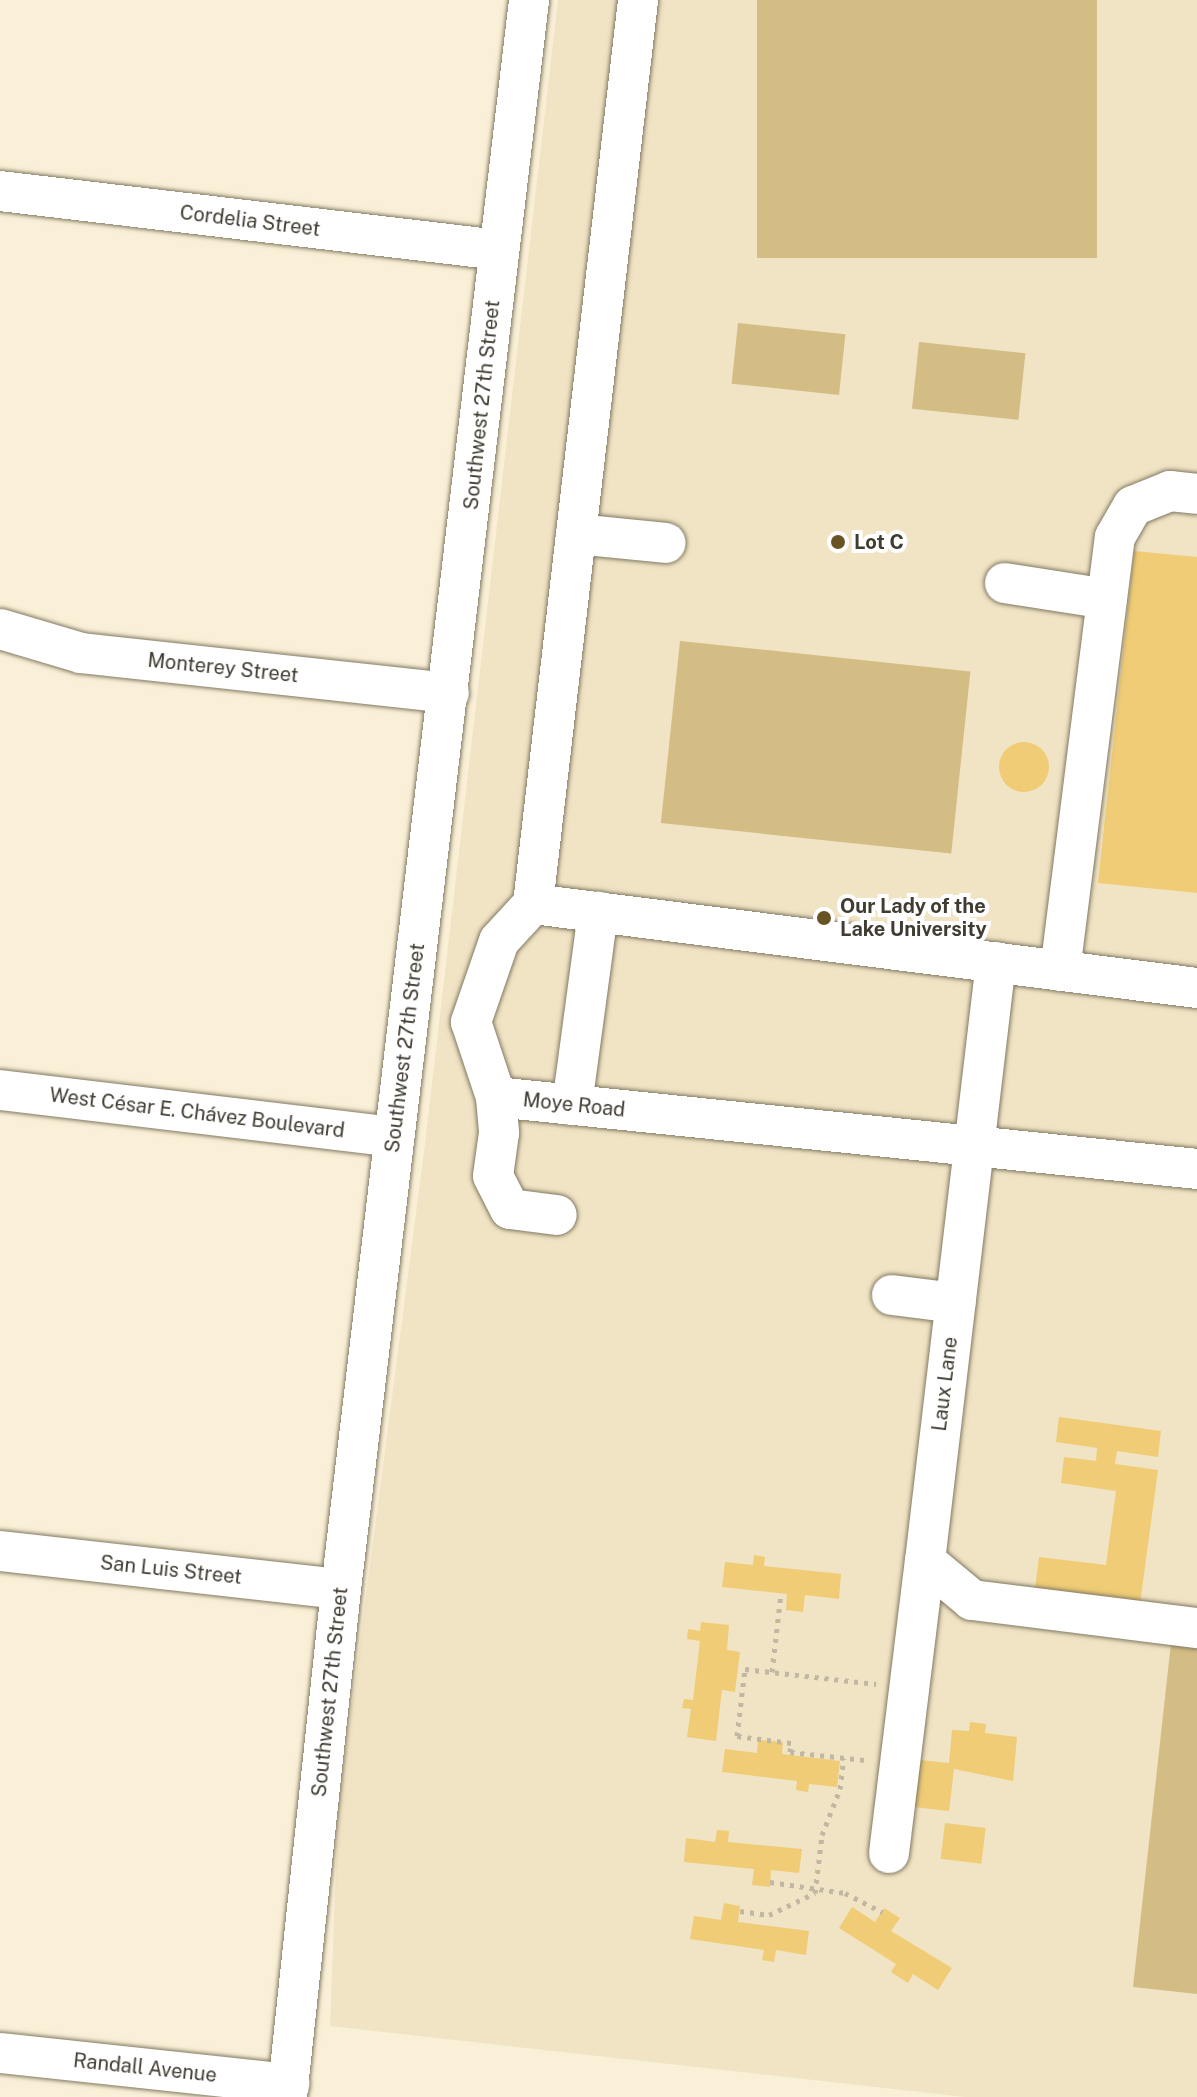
<!DOCTYPE html>
<html>
<head>
<meta charset="utf-8">
<style>
  body { margin:0 }
  #map { position:relative; width:1197px; height:2097px; overflow:hidden; background:#faf0d7; font-family:"Public Sans",sans-serif }
  div>[style] { position:absolute }
  .built>* { inset:0; background:#f0e4c4 }
  .green>* { inset:0; background:#d4bd85; transform-origin:0 0 }
  .building>* { inset:0; background:#efcc75; transform-origin:0 0 }
  .round { border-radius:50% }
  .path>* { height:5px; margin-top:-2.5px; transform-origin:0; background:repeating-linear-gradient(90deg,#c0b8a3 0 4px,transparent 0 10px) }
  .roads { filter:drop-shadow(0 0 2px #827963) drop-shadow(0 0 2px #827963) }
  .minor>* { height:40px; margin:-20px; padding:0 20px; transform-origin:20px; border-radius:20px; background:#fff }
  .dots>* { width:22px; height:22px; translate:-50% -50%; box-sizing:border-box; border:4px solid #fff; border-radius:50% }
  span { translate:-50% -50%; white-space:nowrap; text-align:center; line-height:1.15; -webkit-text-stroke:8px #fff; paint-order:stroke }
  .street-label { font-size:20px; color:#403c32 }
  .poi-label { font-size:20px; color:#403c32; font-weight:700 }
  .left { translate:0 -50%; text-align:left }
</style>
</head>
<body>
<div id="map">
  <div class="built">
    <i style="clip-path:polygon(558px 0,1197px 0,1197px 2097px,965px 2097px,330px 2026px,338px 1811px,425px 1144px)"></i>
  </div>
  <div class="green">
    <i style="left:757px;top:0;width:340px;height:258px"></i>
    <i style="left:738px;top:323px;width:108px;height:61px;rotate:6deg"></i>
    <i style="left:919px;top:342px;width:107px;height:67px;rotate:6deg"></i>
    <i style="left:680px;top:641px;width:292px;height:183px;rotate:6deg"></i>
    <i style="clip-path:polygon(1171px 1643px,1197px 1647px,1197px 1994px,1133px 1987px)"></i>
  </div>
  <div class="building">
    <i style="clip-path:polygon(1134px 551px,1197px 557px,1197px 893px,1098px 883px)"></i>
    <i class="round" style="left:999px;top:742px;width:50px;height:50px"></i>
    <i style="clip-path:polygon(1059px 1417px,1161px 1431px,1158px 1457px,1117px 1451px,1115px 1464px,1158px 1470px,1140px 1604px,1035px 1589px,1039px 1557px,1106px 1565px,1116px 1491px,1061px 1483px,1064px 1457px,1096px 1461px,1097px 1448px,1056px 1442px)"></i>
    <i style="clip-path:polygon(754px 1555px,765px 1557px,764px 1566px,841px 1574px,839px 1599px,805px 1595px,803px 1612px,786px 1610px,787px 1594px,722px 1587px,725px 1562px,753px 1565px)"></i>
    <i style="clip-path:polygon(701px 1622px,729px 1625px,727px 1650px,740px 1652px,735px 1692px,722px 1690px,716px 1741px,687px 1737px,691px 1709px,682px 1708px,684px 1699px,693px 1700px,700px 1641px,687px 1639px,688px 1629px,700px 1631px)"></i>
    <i style="clip-path:polygon(970px 1722px,986px 1724px,985px 1733px,1017px 1737px,1013px 1781px,954px 1769px,949px 1811px,905px 1806px,910px 1759px,949px 1763px,952px 1730px,969px 1731px)"></i>
    <i style="clip-path:polygon(758px 1740px,783px 1742px,782px 1754px,840px 1761px,837px 1787px,809px 1784px,808px 1792px,796px 1790px,797px 1781px,722px 1772px,725px 1749px,757px 1753px)"></i>
    <i style="left:945px;top:1823px;width:41px;height:36px;rotate:7deg"></i>
    <i style="clip-path:polygon(717px 1830px,729px 1831px,728px 1842px,802px 1849px,799px 1873px,771px 1870px,770px 1887px,752px 1885px,754px 1869px,684px 1862px,686px 1838px,715px 1842px)"></i>
    <i style="clip-path:polygon(724px 1903px,740px 1906px,738px 1922px,809px 1931px,806px 1955px,776px 1950px,774px 1962px,762px 1960px,764px 1950px,690px 1939px,694px 1916px,721px 1920px)"></i>
    <i style="clip-path:polygon(852px 1907px,875px 1922px,884px 1908px,900px 1918px,891px 1931px,952px 1968px,938px 1990px,913px 1974px,908px 1983px,891px 1972px,896px 1964px,839px 1928px)"></i>
  </div>
  <div class="path">
    <i style="left:772px;top:1672px;width:80px;rotate:-83.5deg"></i>
    <i style="left:864px;top:1760px;width:74px;rotate:-173.8deg"></i>
    <i style="left:790px;top:1752px;width:9px;rotate:-84deg"></i>
    <i style="left:791px;top:1743px;width:54px;rotate:-172.6deg"></i>
    <i style="left:737px;top:1736px;width:67px;rotate:-83.2deg"></i>
    <i style="left:745px;top:1669px;width:132px;rotate:6.5deg"></i>
    <i style="left:770px;top:1882px;width:76px;rotate:8.3deg"></i>
    <i style="left:845px;top:1893px;width:42px;rotate:27.2deg"></i>
    <i style="left:740px;top:1911px;width:29px;rotate:8deg"></i>
    <i style="left:769px;top:1915px;width:51px;rotate:-25.6deg"></i>
    <i style="left:815px;top:1893px;width:58px;rotate:-83.1deg"></i>
    <i style="left:822px;top:1835px;width:49px;rotate:-68.6deg"></i>
    <i style="left:840px;top:1789px;width:31px;rotate:-83deg"></i>
  </div>
  <div class="roads">
    <div class="minor">
      <i style="left:0;top:191px;width:502px;rotate:6.74deg"></i>
      <i style="left:576px;top:534px;width:90px;rotate:5.7deg"></i>
      <i style="left:1005px;top:583px;width:103px;rotate:8.9deg"></i>
      <i style="left:0;top:629px;width:84px;rotate:16.5deg"></i>
      <i style="left:81px;top:653px;width:370px;rotate:6.2deg"></i>
      <i style="left:533px;top:904px;width:50px;rotate:132.6deg"></i>
      <i style="left:499px;top:941px;width:86px;rotate:109.1deg"></i>
      <i style="left:471px;top:1022px;width:79px;rotate:71.6deg"></i>
      <i style="left:496px;top:1097px;width:705px;rotate:5.86deg"></i>
      <i style="left:533px;top:904px;width:910px;rotate:-83.37deg"></i>
      <i style="left:533px;top:904px;width:669px;rotate:7.21deg"></i>
      <i style="left:996px;top:962px;width:603px;rotate:96.76deg"></i>
      <i style="left:925px;top:1561px;width:61px;rotate:39.7deg"></i>
      <i style="left:972px;top:1600px;width:227px;rotate:7.1deg"></i>
      <i style="left:1060px;top:971px;width:437px;rotate:-82.8deg"></i>
      <i style="left:1115px;top:537px;width:36px;rotate:-60deg"></i>
      <i style="left:1133px;top:506px;width:40px;rotate:-22deg"></i>
      <i style="left:1170px;top:491px;width:27px;rotate:6deg"></i>
      <i style="left:0;top:1090px;width:397px;rotate:6.8deg"></i>
      <i style="left:496px;top:1097px;width:36px;rotate:85deg"></i>
      <i style="left:499px;top:1133px;width:43px;rotate:97.9deg"></i>
      <i style="left:493px;top:1176px;width:37px;rotate:63deg"></i>
      <i style="left:510px;top:1209px;width:47px;rotate:7.3deg"></i>
      <i style="left:572px;top:1105px;width:195px;rotate:-82.3deg"></i>
      <i style="left:892px;top:1295px;width:64px;rotate:7.2deg"></i>
      <i style="left:0;top:1551px;width:343px;rotate:6.4deg"></i>
      <i style="left:889px;top:1853px;width:294px;rotate:-83deg"></i>
      <i style="left:0;top:2053px;width:291px;rotate:6.1deg"></i>
      <i style="left:287px;top:2097px;width:511px;rotate:-83.93deg"></i>
      <i style="left:341px;top:1589px;width:1600px;rotate:-83.25deg"></i>
    </div>
  </div>
  <div class="dots">
    <i style="left:838px;top:542px;background:#675422"></i>
    <i style="left:824px;top:918px;background:#675422"></i>
  </div>
  <div class="street-label">
    <span style="left:250px;top:221px;rotate:7deg">Cordelia Street</span>
    <span style="left:482px;top:405px;rotate:-84deg">Southwest 27th Street</span>
    <span style="left:223px;top:668px;rotate:6deg">Monterey Street</span>
    <span style="left:405px;top:1048px;rotate:-83deg">Southwest 27th Street</span>
    <span style="left:574px;top:1105px;rotate:6deg">Moye Road</span>
    <span style="left:197px;top:1113px;rotate:7deg">West César E. Chávez Boulevard</span>
    <span style="left:945px;top:1384px;rotate:-83deg">Laux Lane</span>
    <span style="left:171px;top:1570px;rotate:6deg">San Luis Street</span>
    <span style="left:330px;top:1692px;rotate:-84deg">Southwest 27th Street</span>
    <span style="left:145px;top:2068px;rotate:6deg">Randall Avenue</span>
  </div>
  <div class="poi-label">
    <span class="left" style="left:854px;top:542px">Lot C</span>
    <span class="left" style="left:840px;top:918px">Our Lady of the<br>Lake University</span>
  </div>
</div>
</body>
</html>
